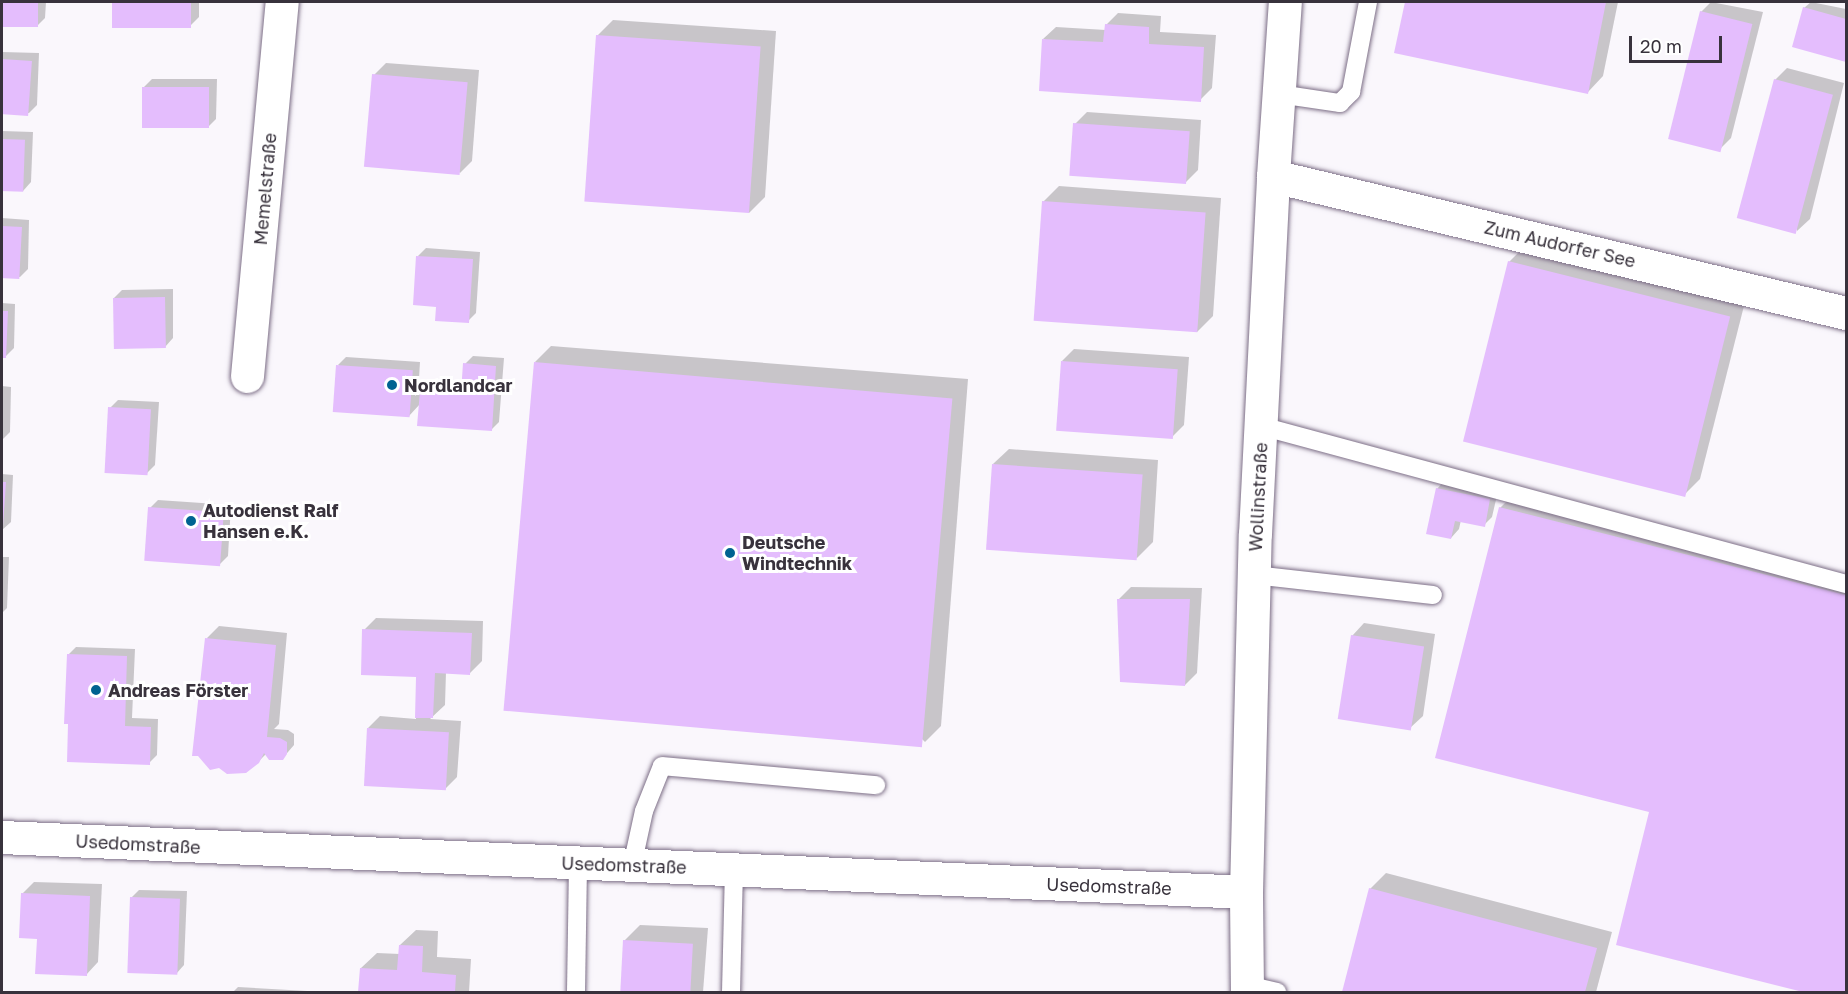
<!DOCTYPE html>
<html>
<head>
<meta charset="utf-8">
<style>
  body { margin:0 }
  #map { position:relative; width:1848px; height:994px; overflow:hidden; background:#faf7fc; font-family:"Golos Text",sans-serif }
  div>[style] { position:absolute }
  .shadow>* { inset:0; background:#0003 }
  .building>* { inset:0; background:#e4bdfd; transform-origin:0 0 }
  .roads { filter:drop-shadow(0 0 2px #7d6f87) drop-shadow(0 0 2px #7d6f87) }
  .service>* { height:18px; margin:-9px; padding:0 9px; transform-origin:9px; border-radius:9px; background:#fff }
  .minor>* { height:33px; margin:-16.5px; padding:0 16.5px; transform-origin:16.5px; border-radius:16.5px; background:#fff }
  .tertiary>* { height:33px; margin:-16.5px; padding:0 16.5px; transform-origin:16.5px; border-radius:16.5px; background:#fff }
  .dots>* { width:16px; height:16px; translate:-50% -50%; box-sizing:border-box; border:3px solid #fff; border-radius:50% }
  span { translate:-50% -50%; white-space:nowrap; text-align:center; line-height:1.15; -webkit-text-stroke:6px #fff; paint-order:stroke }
  .street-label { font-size:18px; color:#38323c }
  .poi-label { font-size:18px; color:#38323c; font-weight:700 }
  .left { translate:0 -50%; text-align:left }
  .frame { position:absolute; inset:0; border:3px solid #38323c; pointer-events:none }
  .scale { position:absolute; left:1629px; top:36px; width:93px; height:27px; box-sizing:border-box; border:3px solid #38323c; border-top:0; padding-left:8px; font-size:18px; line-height:21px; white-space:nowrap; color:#38323c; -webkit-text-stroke:4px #fff; paint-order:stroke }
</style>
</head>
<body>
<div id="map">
  <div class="shadow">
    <i style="clip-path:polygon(2px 2px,46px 2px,45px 18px,37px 26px,2px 25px)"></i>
    <i style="clip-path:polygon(114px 2px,199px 2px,199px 17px,191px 25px,114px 26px)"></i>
    <i style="clip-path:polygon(1407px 2px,1618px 2px,1603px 76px,1588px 92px,1395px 52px)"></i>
    <i style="clip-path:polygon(1711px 2px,1763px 12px,1731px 138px,1719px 150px,1701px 12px)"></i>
    <i style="clip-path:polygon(1811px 2px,1846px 9px,1846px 61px,1794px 46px,1804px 8px)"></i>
    <i style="clip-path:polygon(1118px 13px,1161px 16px,1160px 32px,1216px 35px,1212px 88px,1200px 100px,1043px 39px,1056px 27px,1106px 30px,1106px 25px)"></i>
    <i style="clip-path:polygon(613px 20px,776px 31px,765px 197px,749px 213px,597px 36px)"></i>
    <i style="clip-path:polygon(2px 52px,39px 53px,37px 105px,29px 113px,2px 112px)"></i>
    <i style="clip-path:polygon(386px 63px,479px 70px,472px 161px,460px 173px,374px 75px)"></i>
    <i style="clip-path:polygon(1787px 68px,1844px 83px,1810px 219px,1797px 231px,1775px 80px)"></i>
    <i style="clip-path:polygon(152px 79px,217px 79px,216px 119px,208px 127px,144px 87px)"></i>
    <i style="clip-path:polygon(1087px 112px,1201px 120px,1198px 170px,1186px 182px,1075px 124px)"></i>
    <i style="clip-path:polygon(2px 131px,33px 132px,31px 182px,23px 191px,2px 190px)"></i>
    <i style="clip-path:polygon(1059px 186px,1221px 198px,1213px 316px,1197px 332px,1043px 202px)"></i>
    <i style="clip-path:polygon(2px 218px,29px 220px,28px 269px,20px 277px,2px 276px)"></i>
    <i style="clip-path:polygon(1525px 246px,1745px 302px,1700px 479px,1684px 495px,1509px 262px)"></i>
    <i style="clip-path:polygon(426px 248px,480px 252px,476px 313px,468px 321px,437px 305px,418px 256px)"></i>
    <i style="clip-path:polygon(173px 289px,173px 338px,165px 347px,114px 298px,122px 290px)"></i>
    <i style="clip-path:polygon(2px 303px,15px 304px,14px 348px,6px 356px,2px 356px)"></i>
    <i style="clip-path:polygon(551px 346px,968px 379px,941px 726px,925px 742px,535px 362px)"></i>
    <i style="clip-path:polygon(1074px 349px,1189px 357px,1184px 425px,1172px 437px,1062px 361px)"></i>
    <i style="clip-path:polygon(473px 356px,504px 358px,499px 422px,491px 430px,420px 404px,409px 416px,338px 365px,346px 357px,420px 362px,418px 395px,429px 383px,463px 385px,465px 364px)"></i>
    <i style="clip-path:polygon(2px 386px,11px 387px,10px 432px,2px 440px)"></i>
    <i style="clip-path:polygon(118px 400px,159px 402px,155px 465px,147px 473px,110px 408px)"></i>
    <i style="clip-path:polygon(1009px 449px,1158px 460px,1153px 542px,1137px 558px,993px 464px)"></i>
    <i style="clip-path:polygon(2px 474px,13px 475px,11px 522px,2px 530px)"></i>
    <i style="clip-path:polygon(1445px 480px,1498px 491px,1492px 517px,1484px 525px,1461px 520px,1459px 529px,1451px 538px,1437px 489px)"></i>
    <i style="clip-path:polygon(1516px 492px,1846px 576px,1846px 992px,1809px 992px,1617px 944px,1651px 811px,1500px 508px)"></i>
    <i style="clip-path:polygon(158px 500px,231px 505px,228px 556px,220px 564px,150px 508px)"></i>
    <i style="clip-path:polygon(2px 557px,9px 557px,7px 608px,2px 613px)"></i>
    <i style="clip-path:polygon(1131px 587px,1202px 588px,1197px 673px,1185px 685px,1119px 599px)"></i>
    <i style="clip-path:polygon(376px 618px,483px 621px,482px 661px,470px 673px,446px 672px,445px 705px,430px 719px,461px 721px,457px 777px,445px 789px,368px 728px,380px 716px,416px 719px,418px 675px,364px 630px)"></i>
    <i style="clip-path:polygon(1364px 623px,1435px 634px,1423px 716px,1410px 728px,1352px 636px)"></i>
    <i style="clip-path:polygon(219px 626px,287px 633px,279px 724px,274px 729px,288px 730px,294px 734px,294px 745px,282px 759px,266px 754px,258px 762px,207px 638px)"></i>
    <i style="clip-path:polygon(76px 647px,135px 649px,132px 718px,158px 719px,157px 755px,149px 763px,68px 655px)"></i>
    <i style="clip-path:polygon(1386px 873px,1612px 932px,1596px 992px,1343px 992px,1370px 889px)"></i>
    <i style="clip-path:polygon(34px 882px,102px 884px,98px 962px,86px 975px,38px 937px,22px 894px)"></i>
    <i style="clip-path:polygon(139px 890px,187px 891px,184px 965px,176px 974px,131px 898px)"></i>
    <i style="clip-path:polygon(640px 925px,708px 928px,703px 992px,622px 992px,624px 941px)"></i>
    <i style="clip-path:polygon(416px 930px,438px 931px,437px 957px,471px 959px,469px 992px,360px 992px,361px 968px,377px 953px,400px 954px,400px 945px)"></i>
    <i style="clip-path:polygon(238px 987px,325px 992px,233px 992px)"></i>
  </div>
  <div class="building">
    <i style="left:2px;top:2px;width:36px;height:25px"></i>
    <i style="left:112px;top:2px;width:79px;height:26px"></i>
    <i style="clip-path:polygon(1405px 2px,1606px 2px,1588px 94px,1394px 53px)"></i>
    <i style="clip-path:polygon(1803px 7px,1846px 19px,1846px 62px,1792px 47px)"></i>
    <i style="left:1700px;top:11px;width:54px;height:132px;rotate:14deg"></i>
    <i style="clip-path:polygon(1105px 24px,1149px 27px,1149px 44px,1204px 47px,1201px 102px,1039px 91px,1042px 39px,1103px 42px)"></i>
    <i style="left:596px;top:35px;width:165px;height:167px;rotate:4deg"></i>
    <i style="left:2px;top:59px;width:30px;height:55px;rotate:4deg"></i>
    <i style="left:372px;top:74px;width:96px;height:93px;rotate:5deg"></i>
    <i style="left:1774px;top:79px;width:61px;height:144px;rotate:15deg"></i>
    <i style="left:142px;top:87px;width:67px;height:41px"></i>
    <i style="left:1073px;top:123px;width:117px;height:53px;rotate:4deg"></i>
    <i style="left:2px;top:139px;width:23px;height:52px;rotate:2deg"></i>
    <i style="left:1042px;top:201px;width:164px;height:120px;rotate:4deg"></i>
    <i style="left:2px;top:226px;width:20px;height:52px;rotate:3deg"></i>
    <i style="clip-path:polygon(416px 256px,473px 259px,469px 323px,435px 321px,436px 307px,413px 305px)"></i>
    <i style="left:1508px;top:261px;width:229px;height:186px;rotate:14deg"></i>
    <i style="left:165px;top:297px;width:51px;height:52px;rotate:89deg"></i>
    <i style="clip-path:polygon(2px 311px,8px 311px,6px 358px,2px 358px)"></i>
    <i style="left:1061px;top:361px;width:117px;height:70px;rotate:4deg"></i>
    <i style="left:534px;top:362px;width:420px;height:350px;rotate:5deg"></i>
    <i style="clip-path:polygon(463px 363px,496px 366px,492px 431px,417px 426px,420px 391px,461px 393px)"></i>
    <i style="left:336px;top:365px;width:77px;height:47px;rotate:4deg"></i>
    <i style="left:108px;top:407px;width:43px;height:66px;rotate:3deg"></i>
    <i style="left:992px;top:464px;width:151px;height:86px;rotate:4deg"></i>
    <i style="clip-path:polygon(2px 482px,6px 482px,3px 526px,2px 526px)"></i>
    <i style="clip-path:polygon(1436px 488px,1490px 499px,1485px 527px,1455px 521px,1451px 539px,1426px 534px)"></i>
    <i style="left:148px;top:507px;width:76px;height:54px;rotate:4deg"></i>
    <i style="clip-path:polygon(1499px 507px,1846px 595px,1846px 992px,1803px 992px,1616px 945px,1649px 812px,1435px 758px)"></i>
    <i style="clip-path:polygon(1117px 599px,1190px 599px,1185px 686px,1120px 682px)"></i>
    <i style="clip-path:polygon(362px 629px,472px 633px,470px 675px,435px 673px,433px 718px,415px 718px,416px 677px,361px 675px)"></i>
    <i style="left:1351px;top:635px;width:74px;height:85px;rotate:9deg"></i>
    <i style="clip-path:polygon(205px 638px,276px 645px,267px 737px,280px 738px,287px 742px,287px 754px,283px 760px,269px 760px,264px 753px,259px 763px,246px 773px,227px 774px,219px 768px,210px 770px,198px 756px,192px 756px)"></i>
    <i style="clip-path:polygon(67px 654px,127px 656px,125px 726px,151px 727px,150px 765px,67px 762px,68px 724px,64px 724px)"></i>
    <i style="left:367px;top:728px;width:82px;height:58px;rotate:3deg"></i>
    <i style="clip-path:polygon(1369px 888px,1597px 948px,1585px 992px,1342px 992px)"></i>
    <i style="clip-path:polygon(21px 893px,90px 896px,87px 976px,35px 974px,37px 939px,19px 938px)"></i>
    <i style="left:130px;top:897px;width:50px;height:76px;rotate:2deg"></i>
    <i style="left:623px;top:940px;width:70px;height:52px;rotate:3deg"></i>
    <i style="clip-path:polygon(399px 945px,423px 946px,422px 972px,456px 975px,455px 992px,358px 992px,360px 968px,397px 970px)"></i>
  </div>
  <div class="roads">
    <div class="service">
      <i style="left:1279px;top:94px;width:62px;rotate:8.4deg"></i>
      <i style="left:1340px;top:103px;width:16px;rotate:-45deg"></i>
      <i style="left:1351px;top:92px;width:92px;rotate:-79.3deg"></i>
      <i style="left:1261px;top:426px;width:606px;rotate:15.11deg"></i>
      <i style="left:1254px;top:575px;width:180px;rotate:6.4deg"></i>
      <i style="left:632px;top:866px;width:56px;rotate:-77.7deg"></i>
      <i style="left:644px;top:811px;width:48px;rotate:-68.2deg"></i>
      <i style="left:662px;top:766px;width:215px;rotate:5.1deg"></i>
      <i style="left:1247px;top:985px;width:31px;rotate:13deg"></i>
      <i style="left:576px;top:992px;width:129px;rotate:-89.1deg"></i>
      <i style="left:731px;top:992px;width:122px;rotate:-88.6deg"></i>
    </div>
    <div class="minor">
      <i style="left:1273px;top:176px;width:589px;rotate:13.45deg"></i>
      <i style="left:247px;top:376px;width:376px;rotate:-84.7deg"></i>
      <i style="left:2px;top:837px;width:1245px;rotate:2.53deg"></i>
    </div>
    <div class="tertiary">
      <i style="left:1247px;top:992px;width:100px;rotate:-90.6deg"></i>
      <i style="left:1246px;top:892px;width:358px;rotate:-88.6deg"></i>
      <i style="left:1255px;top:534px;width:358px;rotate:-87.1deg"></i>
      <i style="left:1273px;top:176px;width:174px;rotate:-86.1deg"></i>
    </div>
  </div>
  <div class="dots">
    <i style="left:392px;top:385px;background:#006291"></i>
    <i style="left:191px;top:521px;background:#006291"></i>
    <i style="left:730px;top:553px;background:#006291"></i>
    <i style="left:96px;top:690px;background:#006291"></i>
  </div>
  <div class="street-label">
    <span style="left:265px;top:189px;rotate:-85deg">Memelstraße</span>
    <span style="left:1560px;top:244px;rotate:13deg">Zum Audorfer See</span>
    <span style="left:1258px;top:497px;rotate:-87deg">Wollinstraße</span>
    <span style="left:138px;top:844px;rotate:3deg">Usedomstraße</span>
    <span style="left:624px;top:865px;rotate:2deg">Usedomstraße</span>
    <span style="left:1109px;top:886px;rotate:2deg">Usedomstraße</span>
  </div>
  <div class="poi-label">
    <span class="left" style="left:404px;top:385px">Nordlandcar</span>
    <span class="left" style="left:203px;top:521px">Autodienst Ralf<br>Hansen e.K.</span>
    <span class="left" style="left:742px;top:553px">Deutsche<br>Windtechnik</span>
    <span class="left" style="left:108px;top:690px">Andreas Förster</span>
  </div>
  <div class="frame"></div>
  <div class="scale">20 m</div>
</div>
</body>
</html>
